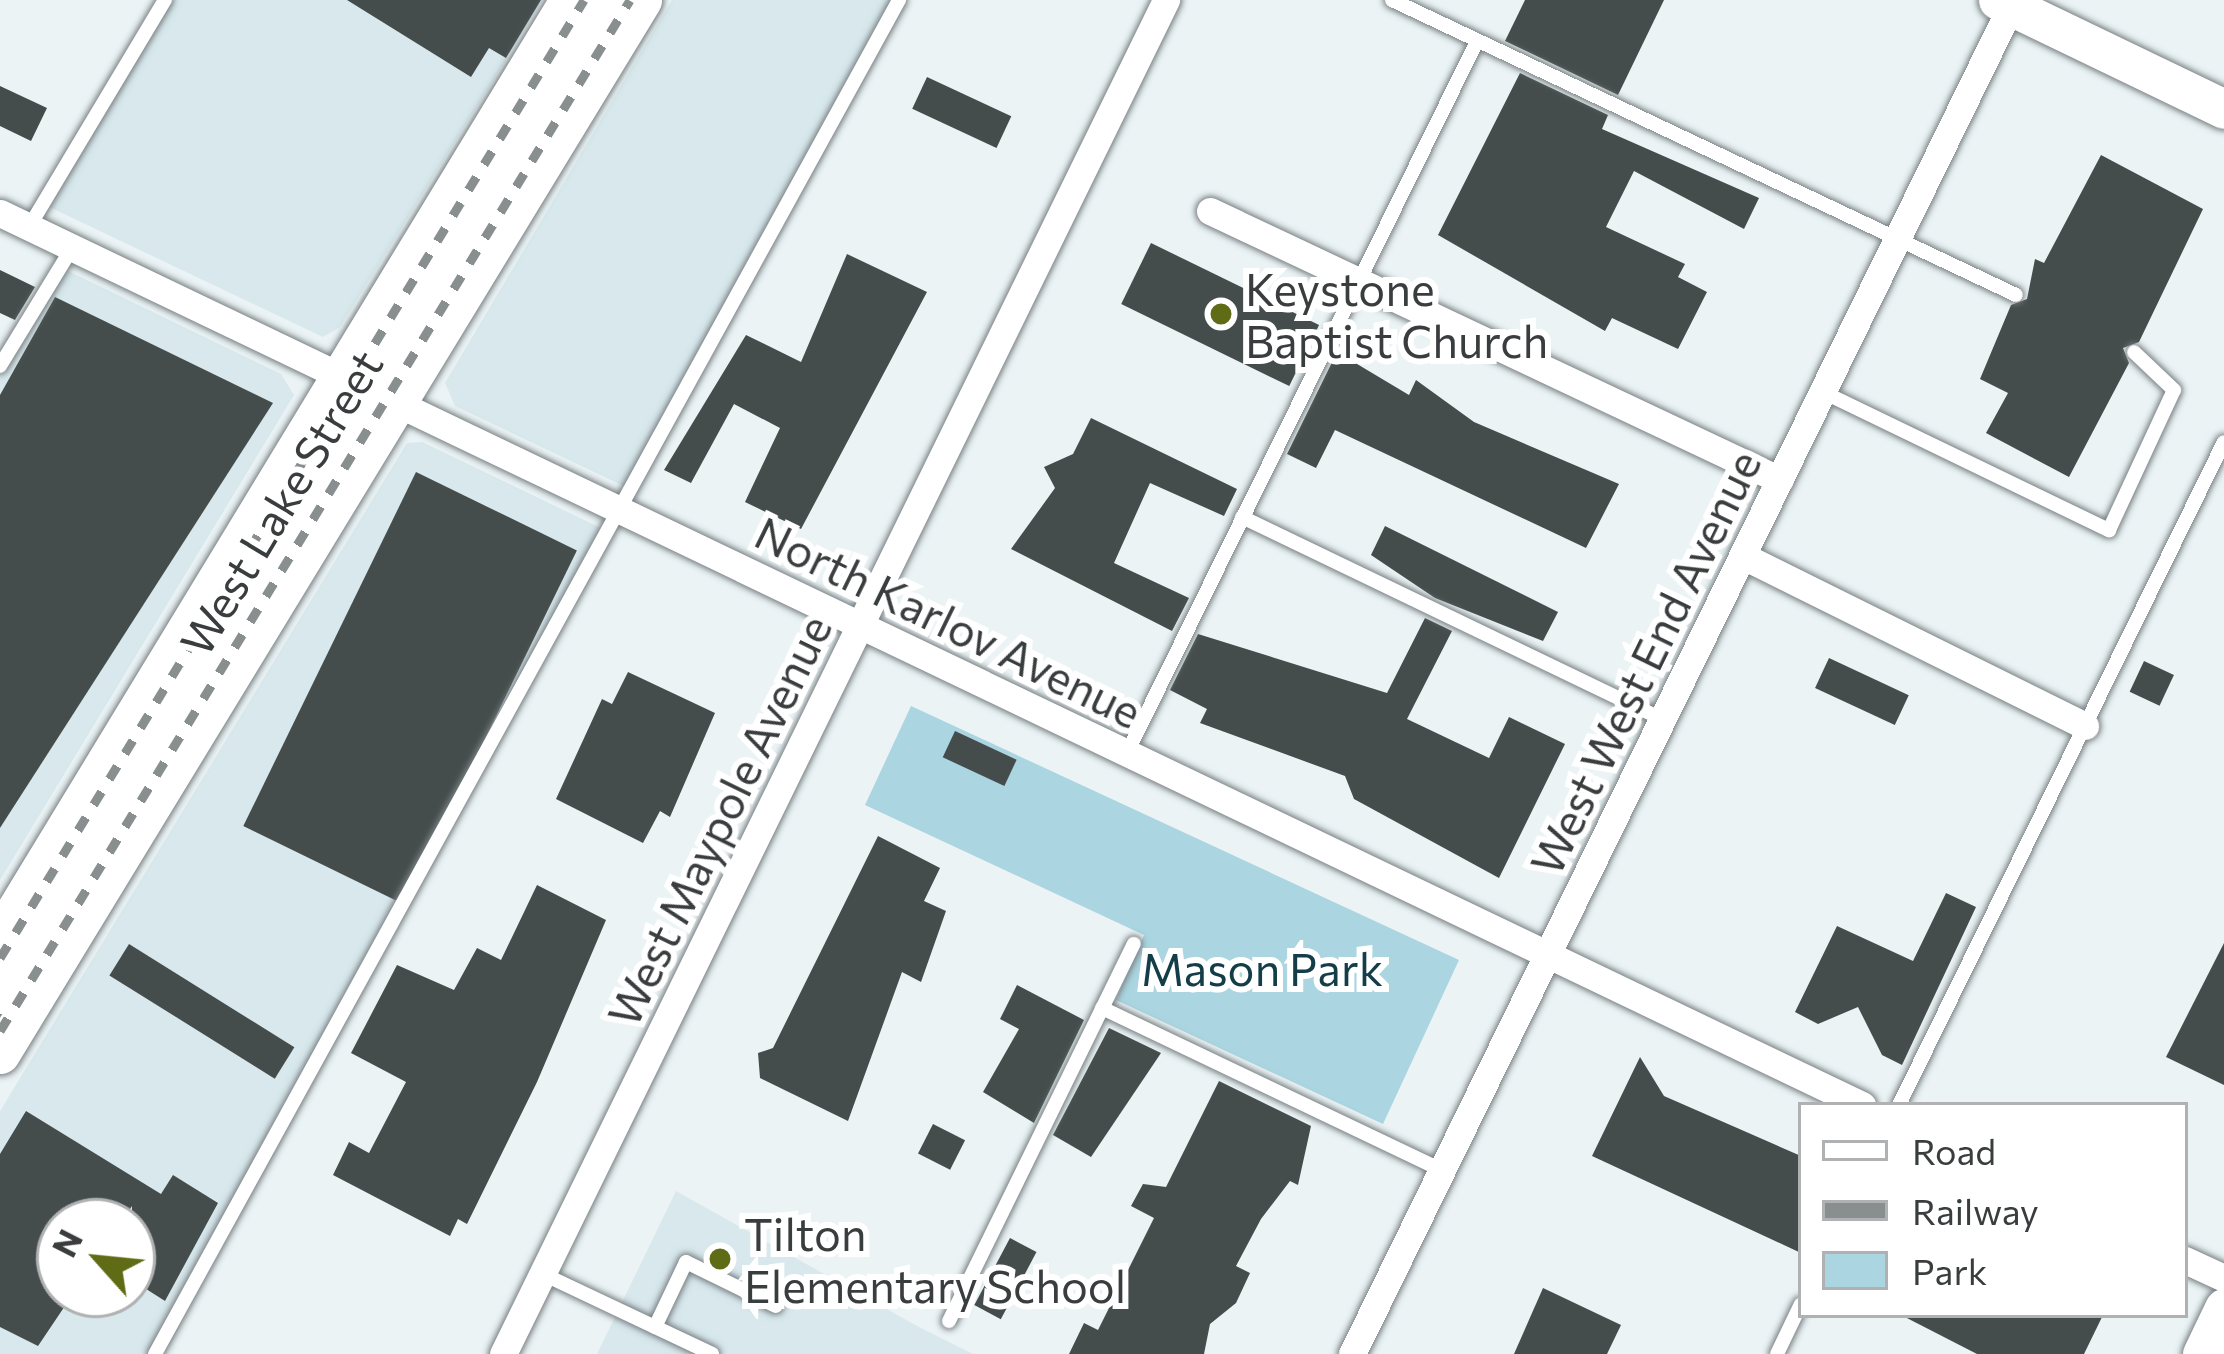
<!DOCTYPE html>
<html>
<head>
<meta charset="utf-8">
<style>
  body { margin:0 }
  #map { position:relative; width:2224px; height:1354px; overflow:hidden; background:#ebf3f5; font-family:Commissioner,sans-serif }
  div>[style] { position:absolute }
  .built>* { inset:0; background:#d8e8ed }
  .green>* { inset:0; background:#aad5e1 }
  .building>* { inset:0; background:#454c4c; transform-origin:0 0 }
  .roads { filter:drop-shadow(0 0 3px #798083) drop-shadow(0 0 3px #798083) }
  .lane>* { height:14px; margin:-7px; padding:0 7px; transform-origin:7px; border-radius:7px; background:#fff }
  .street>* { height:27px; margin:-13.5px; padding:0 13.5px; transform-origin:13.5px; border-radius:13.5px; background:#fff }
  .secondary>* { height:39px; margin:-19.5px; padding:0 19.5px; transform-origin:19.5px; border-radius:19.5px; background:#fff }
  .rail>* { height:9px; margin-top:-4.5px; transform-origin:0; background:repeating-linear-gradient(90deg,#898e8f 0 15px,transparent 0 30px) }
  .dots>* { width:33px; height:33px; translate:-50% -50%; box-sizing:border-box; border:6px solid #fff; border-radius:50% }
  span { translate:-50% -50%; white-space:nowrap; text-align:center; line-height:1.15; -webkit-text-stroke:12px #fff; paint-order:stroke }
  .poi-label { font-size:45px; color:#3a3d3e }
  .left { translate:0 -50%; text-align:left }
  .street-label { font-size:45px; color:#3a3d3e }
  .park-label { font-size:45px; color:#133d48 }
  .legend { position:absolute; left:1798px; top:1102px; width:390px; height:216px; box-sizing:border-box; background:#fff; border:3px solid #b0b1b2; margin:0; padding:15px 21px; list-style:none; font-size:36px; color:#3a3d3e }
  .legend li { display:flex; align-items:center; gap:24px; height:60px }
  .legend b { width:60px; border:3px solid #b0b1b2 }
  .north { position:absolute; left:36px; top:1198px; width:120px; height:120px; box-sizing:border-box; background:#fff; border:3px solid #b0b1b2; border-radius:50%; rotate:297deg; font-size:33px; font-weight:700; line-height:48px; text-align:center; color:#3a3d3e }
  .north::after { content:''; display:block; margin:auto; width:42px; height:54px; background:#606c15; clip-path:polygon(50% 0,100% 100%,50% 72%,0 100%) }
</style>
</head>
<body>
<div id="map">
  <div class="built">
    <i style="clip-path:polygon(167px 0,543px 0,340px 327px,323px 337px,43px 204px)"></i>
    <i style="clip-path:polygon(672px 0,899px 0,630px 489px,455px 406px,445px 383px)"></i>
    <i style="clip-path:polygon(60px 267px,281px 374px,294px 395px,0 880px,0 366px)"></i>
    <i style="clip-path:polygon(evenodd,422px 442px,607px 531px,155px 1354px,0 1354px,0 1111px,407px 443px,422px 442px,60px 1222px,132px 1222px,132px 1294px,60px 1294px,60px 1222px)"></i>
    <i style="clip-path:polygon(676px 1191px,917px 1326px,973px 1354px,597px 1354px)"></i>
  </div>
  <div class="green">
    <i style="clip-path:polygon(911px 706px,1459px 960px,1383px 1124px,1116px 1000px,1144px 935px,865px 805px)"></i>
  </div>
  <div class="building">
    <i style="clip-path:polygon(347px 0,541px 0,506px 58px,489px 48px,471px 77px)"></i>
    <i style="clip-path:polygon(1525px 0,1664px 0,1618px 95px,1505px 41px)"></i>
    <i style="clip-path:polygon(1520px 73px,1608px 115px,1602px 129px,1759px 198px,1744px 229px,1634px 171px,1606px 227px,1685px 264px,1678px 277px,1707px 292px,1678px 349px,1612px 318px,1605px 331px,1438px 235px)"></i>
    <i style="left:927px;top:77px;width:93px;height:35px;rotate:25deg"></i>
    <i style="clip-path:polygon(0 86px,47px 108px,31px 141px,0 126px)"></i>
    <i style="clip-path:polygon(2101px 155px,2203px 209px,2139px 342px,2123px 348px,2129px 363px,2069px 477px,1986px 433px,2008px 393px,1980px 379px,2011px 305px,2027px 299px,2035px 259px,2044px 263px)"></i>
    <i style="left:1151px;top:243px;width:187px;height:68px;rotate:26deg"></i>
    <i style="clip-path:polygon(847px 254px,927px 292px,801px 529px,745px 502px,780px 428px,734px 404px,691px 483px,664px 470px,746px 335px,801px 362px)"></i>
    <i style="clip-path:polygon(0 270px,35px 287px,15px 320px,0 313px)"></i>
    <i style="clip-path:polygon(55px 297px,273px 403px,0 828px,0 395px)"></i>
    <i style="clip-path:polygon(1337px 352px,1409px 395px,1416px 380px,1474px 422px,1619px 484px,1586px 548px,1335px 430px,1316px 468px,1287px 454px)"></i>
    <i style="clip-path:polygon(1091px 418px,1237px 489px,1224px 516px,1150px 483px,1114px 563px,1189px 598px,1172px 631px,1011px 549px,1055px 488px,1044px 467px,1073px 454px)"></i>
    <i style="left:416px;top:472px;width:179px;height:394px;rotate:26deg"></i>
    <i style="clip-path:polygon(1385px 526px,1558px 612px,1543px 641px,1435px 598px,1371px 555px)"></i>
    <i style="clip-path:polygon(1425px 618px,1452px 631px,1407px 719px,1489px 758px,1509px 717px,1565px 744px,1499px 878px,1354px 799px,1345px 776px,1200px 723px,1207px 709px,1170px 690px,1198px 634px,1387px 693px)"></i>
    <i style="left:1829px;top:658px;width:88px;height:33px;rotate:25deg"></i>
    <i style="left:2144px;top:661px;width:33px;height:34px;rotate:25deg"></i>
    <i style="clip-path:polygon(628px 672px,715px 713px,670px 817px,660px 811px,643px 843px,556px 799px,602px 699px,612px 704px)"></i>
    <i style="left:955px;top:731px;width:68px;height:29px;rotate:25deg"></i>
    <i style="clip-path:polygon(878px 836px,940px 868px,924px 901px,946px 911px,921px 982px,902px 972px,848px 1121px,760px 1078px,758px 1053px,773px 1048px)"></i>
    <i style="clip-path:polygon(537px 885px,606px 920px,537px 1082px,467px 1224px,458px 1219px,450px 1236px,333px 1175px,349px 1142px,369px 1153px,406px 1082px,351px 1053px,397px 965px,454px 990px,477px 948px,501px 960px)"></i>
    <i style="clip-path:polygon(1946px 893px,1976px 907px,1902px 1065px,1882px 1055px,1858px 1007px,1818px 1024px,1795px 1012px,1837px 926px,1913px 961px)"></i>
    <i style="clip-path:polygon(2224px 943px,2224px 1085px,2166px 1057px)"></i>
    <i style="left:129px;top:944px;width:195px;height:37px;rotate:32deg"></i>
    <i style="clip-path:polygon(1017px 985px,1084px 1020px,1034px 1123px,983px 1092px,1019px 1029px,1000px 1019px)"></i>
    <i style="clip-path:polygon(1109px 1028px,1161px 1053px,1091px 1157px,1053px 1135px)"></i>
    <i style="clip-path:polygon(1640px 1057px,1664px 1096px,1801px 1156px,1801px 1253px,1592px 1156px)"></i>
    <i style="clip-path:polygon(1219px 1081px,1311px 1126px,1298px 1185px,1290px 1181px,1261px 1219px,1236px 1266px,1250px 1273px,1236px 1303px,1210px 1324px,1204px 1354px,1069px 1354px,1084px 1323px,1098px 1330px,1154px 1218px,1131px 1206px,1143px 1184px,1166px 1187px)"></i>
    <i style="clip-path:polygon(26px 1111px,161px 1194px,173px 1175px,218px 1203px,165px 1301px,132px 1280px,132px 1206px,121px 1222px,60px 1222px,60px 1294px,73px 1294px,38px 1346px,0 1327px,0 1154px)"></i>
    <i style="left:933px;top:1124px;width:36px;height:33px;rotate:27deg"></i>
    <i style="left:1010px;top:1238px;width:30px;height:76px;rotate:28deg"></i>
    <i style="clip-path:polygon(1543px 1288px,1621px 1325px,1607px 1354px,1514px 1354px)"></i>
    <i style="clip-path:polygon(1901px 1315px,2103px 1315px,2084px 1354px,1977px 1354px)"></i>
  </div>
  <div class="roads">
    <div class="lane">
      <i style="left:1392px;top:0;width:690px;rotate:25.3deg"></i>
      <i style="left:29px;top:227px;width:265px;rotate:-59.1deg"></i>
      <i style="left:0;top:366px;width:138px;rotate:-58.6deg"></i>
      <i style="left:1823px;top:392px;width:318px;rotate:25.8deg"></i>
      <i style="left:2109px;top:530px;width:154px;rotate:-65.1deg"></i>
      <i style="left:2174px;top:390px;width:55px;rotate:-136.5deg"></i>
      <i style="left:1242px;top:517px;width:467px;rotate:25.7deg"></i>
      <i style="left:1127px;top:753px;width:793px;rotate:-63.82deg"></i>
      <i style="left:1102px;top:1008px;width:377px;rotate:25.5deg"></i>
      <i style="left:1899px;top:1105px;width:738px;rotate:-63.89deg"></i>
      <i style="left:543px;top:1274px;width:187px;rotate:25.3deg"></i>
      <i style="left:949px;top:1321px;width:420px;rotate:-63.9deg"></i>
      <i style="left:655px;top:1327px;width:72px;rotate:-64.5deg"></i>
      <i style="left:686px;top:1262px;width:100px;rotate:26.1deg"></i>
      <i style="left:155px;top:1354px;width:1545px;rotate:-61.21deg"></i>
      <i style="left:1777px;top:1354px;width:55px;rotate:-64.4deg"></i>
    </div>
    <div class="street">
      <i style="left:1210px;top:211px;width:630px;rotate:25.26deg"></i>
      <i style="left:0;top:213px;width:2065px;rotate:25.6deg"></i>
      <i style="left:1743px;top:556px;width:382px;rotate:26.4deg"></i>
      <i style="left:2185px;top:1260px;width:43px;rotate:24.8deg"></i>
      <i style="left:503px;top:1354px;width:1508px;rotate:-63.91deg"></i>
      <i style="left:1352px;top:1354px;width:1500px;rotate:-63.95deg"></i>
    </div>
    <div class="secondary">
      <i style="left:1998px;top:0;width:251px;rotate:25.7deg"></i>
      <i style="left:0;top:936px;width:1095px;rotate:-58.7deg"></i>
      <i style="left:0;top:994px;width:1165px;rotate:-58.59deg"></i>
      <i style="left:0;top:1054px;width:1234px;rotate:-58.65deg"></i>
      <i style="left:2202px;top:1354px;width:51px;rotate:-64.4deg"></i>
    </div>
  </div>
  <div class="rail">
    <i style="left:0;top:958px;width:1122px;rotate:-58.63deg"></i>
    <i style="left:0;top:1031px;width:1208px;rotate:-58.57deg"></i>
  </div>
  <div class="dots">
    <i style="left:1221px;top:314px;background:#606c15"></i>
    <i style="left:720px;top:1259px;background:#606c15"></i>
  </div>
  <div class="poi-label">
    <span class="left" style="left:1245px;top:314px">Keystone<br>Baptist Church</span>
    <span class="left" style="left:744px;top:1259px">Tilton<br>Elementary School</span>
  </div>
  <div class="street-label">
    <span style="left:280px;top:502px;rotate:-59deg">West Lake Street</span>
    <span style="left:949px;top:621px;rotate:26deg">North Karlov Avenue</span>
    <span style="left:1644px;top:662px;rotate:-64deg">West West End Avenue</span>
    <span style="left:718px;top:820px;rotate:-64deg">West Maypole Avenue</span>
  </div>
  <div class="park-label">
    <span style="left:1262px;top:968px">Mason Park</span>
  </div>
  <ul class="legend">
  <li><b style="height:15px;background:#fff"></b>Road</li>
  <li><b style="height:15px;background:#898e8f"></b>Railway</li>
  <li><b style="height:33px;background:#aad5e1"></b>Park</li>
  </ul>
  <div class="north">N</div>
</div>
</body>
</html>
